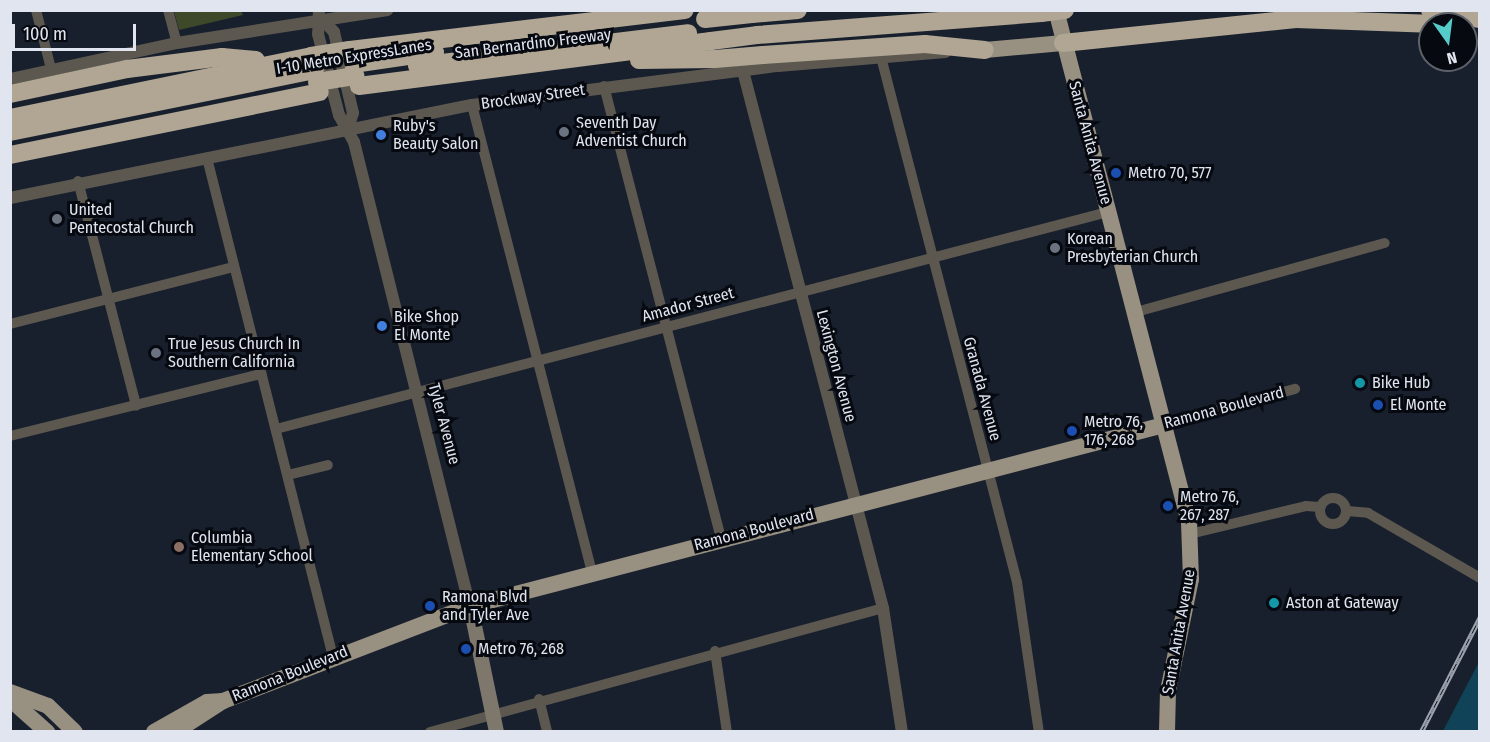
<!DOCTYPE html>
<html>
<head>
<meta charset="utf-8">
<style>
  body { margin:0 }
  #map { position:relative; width:1490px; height:742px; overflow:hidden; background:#18202d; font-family:"Fira Sans Condensed",sans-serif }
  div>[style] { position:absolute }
  .green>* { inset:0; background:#3e492a }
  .water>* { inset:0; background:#104358 }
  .minor>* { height:10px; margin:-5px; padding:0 5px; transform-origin:5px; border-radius:5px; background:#5c5850 }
  .minor>.ring { margin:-5px; padding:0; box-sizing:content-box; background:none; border:10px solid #5c5850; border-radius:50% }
  .tertiary>* { height:12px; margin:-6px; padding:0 6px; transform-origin:6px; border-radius:6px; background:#5c5850 }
  .secondary>* { height:15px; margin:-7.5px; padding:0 7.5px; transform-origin:7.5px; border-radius:7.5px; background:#7e776b }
  .primary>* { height:16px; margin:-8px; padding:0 8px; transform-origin:8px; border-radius:8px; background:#989080 }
  .motorway>* { height:18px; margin:-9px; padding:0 9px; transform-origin:9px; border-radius:9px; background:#b0a693 }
  .rail>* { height:4.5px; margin-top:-2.25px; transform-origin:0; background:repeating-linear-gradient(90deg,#06090f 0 7px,#9da3ae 0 14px); box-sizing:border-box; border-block:2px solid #9da3ae }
  .motorway-bridge>* { height:18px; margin:-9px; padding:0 9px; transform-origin:9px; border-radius:9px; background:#b0a693 }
  .dots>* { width:16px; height:16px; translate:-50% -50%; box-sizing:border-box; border:3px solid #06090f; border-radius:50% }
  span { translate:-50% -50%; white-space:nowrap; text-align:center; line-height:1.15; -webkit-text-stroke:6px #06090f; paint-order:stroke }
  .street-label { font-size:16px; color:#e0e5ef }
  .poi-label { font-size:16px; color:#e0e5ef }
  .left { translate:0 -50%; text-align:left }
  .frame { position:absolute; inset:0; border:12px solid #e0e5ef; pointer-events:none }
  .north { position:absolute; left:1418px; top:12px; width:60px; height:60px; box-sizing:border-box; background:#06090f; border:2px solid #5d6169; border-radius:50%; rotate:166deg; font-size:16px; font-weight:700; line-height:24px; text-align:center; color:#e0e5ef }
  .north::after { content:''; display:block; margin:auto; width:21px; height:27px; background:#53cdca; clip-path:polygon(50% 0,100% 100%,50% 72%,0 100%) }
  .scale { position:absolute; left:12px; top:24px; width:124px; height:27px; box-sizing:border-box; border:3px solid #e0e5ef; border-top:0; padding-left:8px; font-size:18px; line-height:21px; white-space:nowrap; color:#e0e5ef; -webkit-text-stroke:4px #06090f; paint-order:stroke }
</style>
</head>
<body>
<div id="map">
  <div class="green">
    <i style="clip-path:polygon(174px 11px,241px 11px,243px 15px,179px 30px)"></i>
  </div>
  <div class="water">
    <i style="clip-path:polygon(1479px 662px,1479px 731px,1443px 731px)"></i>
  </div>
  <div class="minor">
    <i style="left:36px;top:10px;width:61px;rotate:75.7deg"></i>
    <i style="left:168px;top:10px;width:34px;rotate:75deg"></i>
    <i style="left:881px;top:57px;width:542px;rotate:75.48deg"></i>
    <i style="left:1017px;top:582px;width:152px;rotate:81.7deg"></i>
    <i style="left:604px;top:86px;width:467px;rotate:75.5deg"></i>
    <i style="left:472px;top:105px;width:482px;rotate:75.6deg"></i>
    <i style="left:207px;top:158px;width:515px;rotate:75.83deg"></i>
    <i style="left:78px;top:181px;width:232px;rotate:75.5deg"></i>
    <i style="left:1136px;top:312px;width:258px;rotate:-15.5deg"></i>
    <i style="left:10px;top:324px;width:231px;rotate:-14.3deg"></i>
    <i style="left:1164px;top:425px;width:136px;rotate:-15.4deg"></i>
    <i style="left:276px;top:429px;width:860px;rotate:-14.62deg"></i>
    <i style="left:10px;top:436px;width:259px;rotate:-13.9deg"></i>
    <i style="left:288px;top:475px;width:41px;rotate:-14deg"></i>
    <i class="ring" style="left:1320px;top:498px;width:16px;height:16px"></i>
    <i style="left:1347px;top:511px;width:21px;rotate:5deg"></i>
    <i style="left:1368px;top:513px;width:129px;rotate:30.1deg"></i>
    <i style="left:1190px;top:534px;width:119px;rotate:-13.6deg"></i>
    <i style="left:1306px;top:506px;width:14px;rotate:4deg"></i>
    <i style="left:715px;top:651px;width:82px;rotate:81.6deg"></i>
    <i style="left:539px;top:699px;width:34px;rotate:76deg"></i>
    <i style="left:430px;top:732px;width:470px;rotate:-15.3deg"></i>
  </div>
  <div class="tertiary">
    <i style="left:319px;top:10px;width:24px;rotate:92deg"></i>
    <i style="left:318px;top:34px;width:84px;rotate:75.5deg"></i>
    <i style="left:339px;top:115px;width:31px;rotate:61deg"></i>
    <i style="left:354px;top:142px;width:478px;rotate:76deg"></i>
    <i style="left:321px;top:18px;width:19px;rotate:47deg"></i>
    <i style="left:334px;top:32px;width:83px;rotate:76.8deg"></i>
    <i style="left:353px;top:113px;width:16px;rotate:108deg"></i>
    <i style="left:742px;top:67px;width:559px;rotate:75.39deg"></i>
    <i style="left:883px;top:608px;width:125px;rotate:81.3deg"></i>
    <i style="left:10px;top:79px;width:171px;rotate:-12.2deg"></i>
    <i style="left:177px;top:43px;width:213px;rotate:-8.9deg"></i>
    <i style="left:10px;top:198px;width:471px;rotate:-11.4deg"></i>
    <i style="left:472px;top:105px;width:308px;rotate:-7.3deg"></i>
    <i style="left:778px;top:66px;width:168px;rotate:-4.8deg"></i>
  </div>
  <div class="secondary">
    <i style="left:470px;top:606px;width:129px;rotate:78.3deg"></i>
  </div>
  <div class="primary">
    <i style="left:1056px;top:10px;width:529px;rotate:75.44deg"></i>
    <i style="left:1189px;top:522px;width:57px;rotate:88deg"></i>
    <i style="left:1191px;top:579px;width:114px;rotate:101.6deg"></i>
    <i style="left:1168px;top:691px;width:41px;rotate:91.4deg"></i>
    <i style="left:985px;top:50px;width:78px;rotate:-5.1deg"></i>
    <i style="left:10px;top:692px;width:40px;rotate:20.2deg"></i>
    <i style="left:48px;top:706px;width:37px;rotate:44deg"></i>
    <i style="left:10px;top:699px;width:50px;rotate:41.7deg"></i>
    <i style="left:154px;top:732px;width:61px;rotate:-29.5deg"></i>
    <i style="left:207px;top:702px;width:16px;rotate:-4deg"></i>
    <i style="left:223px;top:701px;width:265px;rotate:-21deg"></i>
    <i style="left:470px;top:606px;width:717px;rotate:-14.62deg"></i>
    <i style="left:175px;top:732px;width:57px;rotate:-32.9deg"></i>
  </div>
  <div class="motorway">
    <i style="left:1430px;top:10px;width:51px;rotate:10.2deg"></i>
    <i style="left:752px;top:14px;width:46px;rotate:-5deg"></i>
    <i style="left:757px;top:35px;width:285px;rotate:-4.4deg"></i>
    <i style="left:1063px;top:43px;width:234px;rotate:-5.9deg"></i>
    <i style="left:1296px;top:19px;width:139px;rotate:2.1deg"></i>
    <i style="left:350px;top:50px;width:337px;rotate:-6.8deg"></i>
    <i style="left:763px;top:55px;width:162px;rotate:-3.9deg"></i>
    <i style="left:925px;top:44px;width:60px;rotate:5.7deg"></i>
    <i style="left:639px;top:60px;width:76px;rotate:-0.8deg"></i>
    <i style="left:353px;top:64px;width:83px;rotate:-8.3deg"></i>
    <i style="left:417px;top:66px;width:273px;rotate:-6.9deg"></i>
    <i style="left:359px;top:86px;width:355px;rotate:-7.3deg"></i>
    <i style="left:10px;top:94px;width:120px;rotate:-12.1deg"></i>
    <i style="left:127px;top:69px;width:96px;rotate:-7.2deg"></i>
    <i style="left:222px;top:57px;width:34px;rotate:5deg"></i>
    <i style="left:10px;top:118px;width:307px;rotate:-11.6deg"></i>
    <i style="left:10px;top:132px;width:311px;rotate:-11.5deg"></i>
    <i style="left:10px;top:155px;width:316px;rotate:-11.5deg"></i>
  </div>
  <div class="rail">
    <i style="left:1421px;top:732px;width:129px;rotate:-62.8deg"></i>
  </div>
  <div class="motorway-bridge">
    <i style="left:1041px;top:13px;width:24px;rotate:-7deg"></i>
    <i style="left:705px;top:19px;width:47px;rotate:-6.1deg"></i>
    <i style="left:711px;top:41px;width:46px;rotate:-7.4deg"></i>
    <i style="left:311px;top:56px;width:39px;rotate:-9deg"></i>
    <i style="left:715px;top:59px;width:48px;rotate:-4.8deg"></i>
    <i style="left:317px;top:82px;width:39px;rotate:-9deg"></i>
  </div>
  <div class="dots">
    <i style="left:564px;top:132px;background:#6b7280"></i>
    <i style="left:381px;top:135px;background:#3f7fe0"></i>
    <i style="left:1116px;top:173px;background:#1a4fb4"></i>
    <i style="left:57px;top:219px;background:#6b7280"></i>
    <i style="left:1055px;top:248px;background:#6b7280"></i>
    <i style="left:382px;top:326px;background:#3f7fe0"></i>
    <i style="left:156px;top:353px;background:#6b7280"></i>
    <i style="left:1360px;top:383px;background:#0f9aa8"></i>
    <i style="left:1378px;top:405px;background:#1a4fb4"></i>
    <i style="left:1072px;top:431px;background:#1a4fb4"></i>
    <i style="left:1168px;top:506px;background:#1a4fb4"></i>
    <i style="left:179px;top:547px;background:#8d6e63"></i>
    <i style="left:1274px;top:603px;background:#0f9aa8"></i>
    <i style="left:430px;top:606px;background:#1a4fb4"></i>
    <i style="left:466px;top:649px;background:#1a4fb4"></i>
  </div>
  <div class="street-label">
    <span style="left:533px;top:44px;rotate:-7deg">San Bernardino Freeway</span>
    <span style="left:354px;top:57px;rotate:-9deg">I-10 Metro ExpressLanes</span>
    <span style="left:533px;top:97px;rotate:-8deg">Brockway Street</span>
    <span style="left:1090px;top:143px;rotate:75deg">Santa Anita Avenue</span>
    <span style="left:688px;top:305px;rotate:-15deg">Amador Street</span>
    <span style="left:836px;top:366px;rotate:75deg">Lexington Avenue</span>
    <span style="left:982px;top:389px;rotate:75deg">Granada Avenue</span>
    <span style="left:1224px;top:408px;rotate:-15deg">Ramona Boulevard</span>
    <span style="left:444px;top:424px;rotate:75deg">Tyler Avenue</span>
    <span style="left:754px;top:530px;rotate:-15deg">Ramona Boulevard</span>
    <span style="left:1179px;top:632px;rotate:-80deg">Santa Anita Avenue</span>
    <span style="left:290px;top:674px;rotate:-22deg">Ramona Boulevard</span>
  </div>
  <div class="poi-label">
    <span class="left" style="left:576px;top:132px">Seventh Day<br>Adventist Church</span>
    <span class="left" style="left:393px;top:135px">Ruby's<br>Beauty Salon</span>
    <span class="left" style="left:1128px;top:173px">Metro 70, 577</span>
    <span class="left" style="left:69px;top:219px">United<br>Pentecostal Church</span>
    <span class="left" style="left:1067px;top:248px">Korean<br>Presbyterian Church</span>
    <span class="left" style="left:394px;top:326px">Bike Shop<br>El Monte</span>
    <span class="left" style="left:168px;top:353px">True Jesus Church In<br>Southern California</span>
    <span class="left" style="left:1372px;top:383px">Bike Hub</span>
    <span class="left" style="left:1390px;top:405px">El Monte</span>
    <span class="left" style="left:1084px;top:431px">Metro 76,<br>176, 268</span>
    <span class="left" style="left:1180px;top:506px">Metro 76,<br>267, 287</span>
    <span class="left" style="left:191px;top:547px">Columbia<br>Elementary School</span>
    <span class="left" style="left:442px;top:606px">Ramona Blvd<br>and Tyler Ave</span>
    <span class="left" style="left:1286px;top:603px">Aston at Gateway</span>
    <span class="left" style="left:478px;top:649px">Metro 76, 268</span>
  </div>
  <div class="frame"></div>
  <div class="north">N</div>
  <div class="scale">100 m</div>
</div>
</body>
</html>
